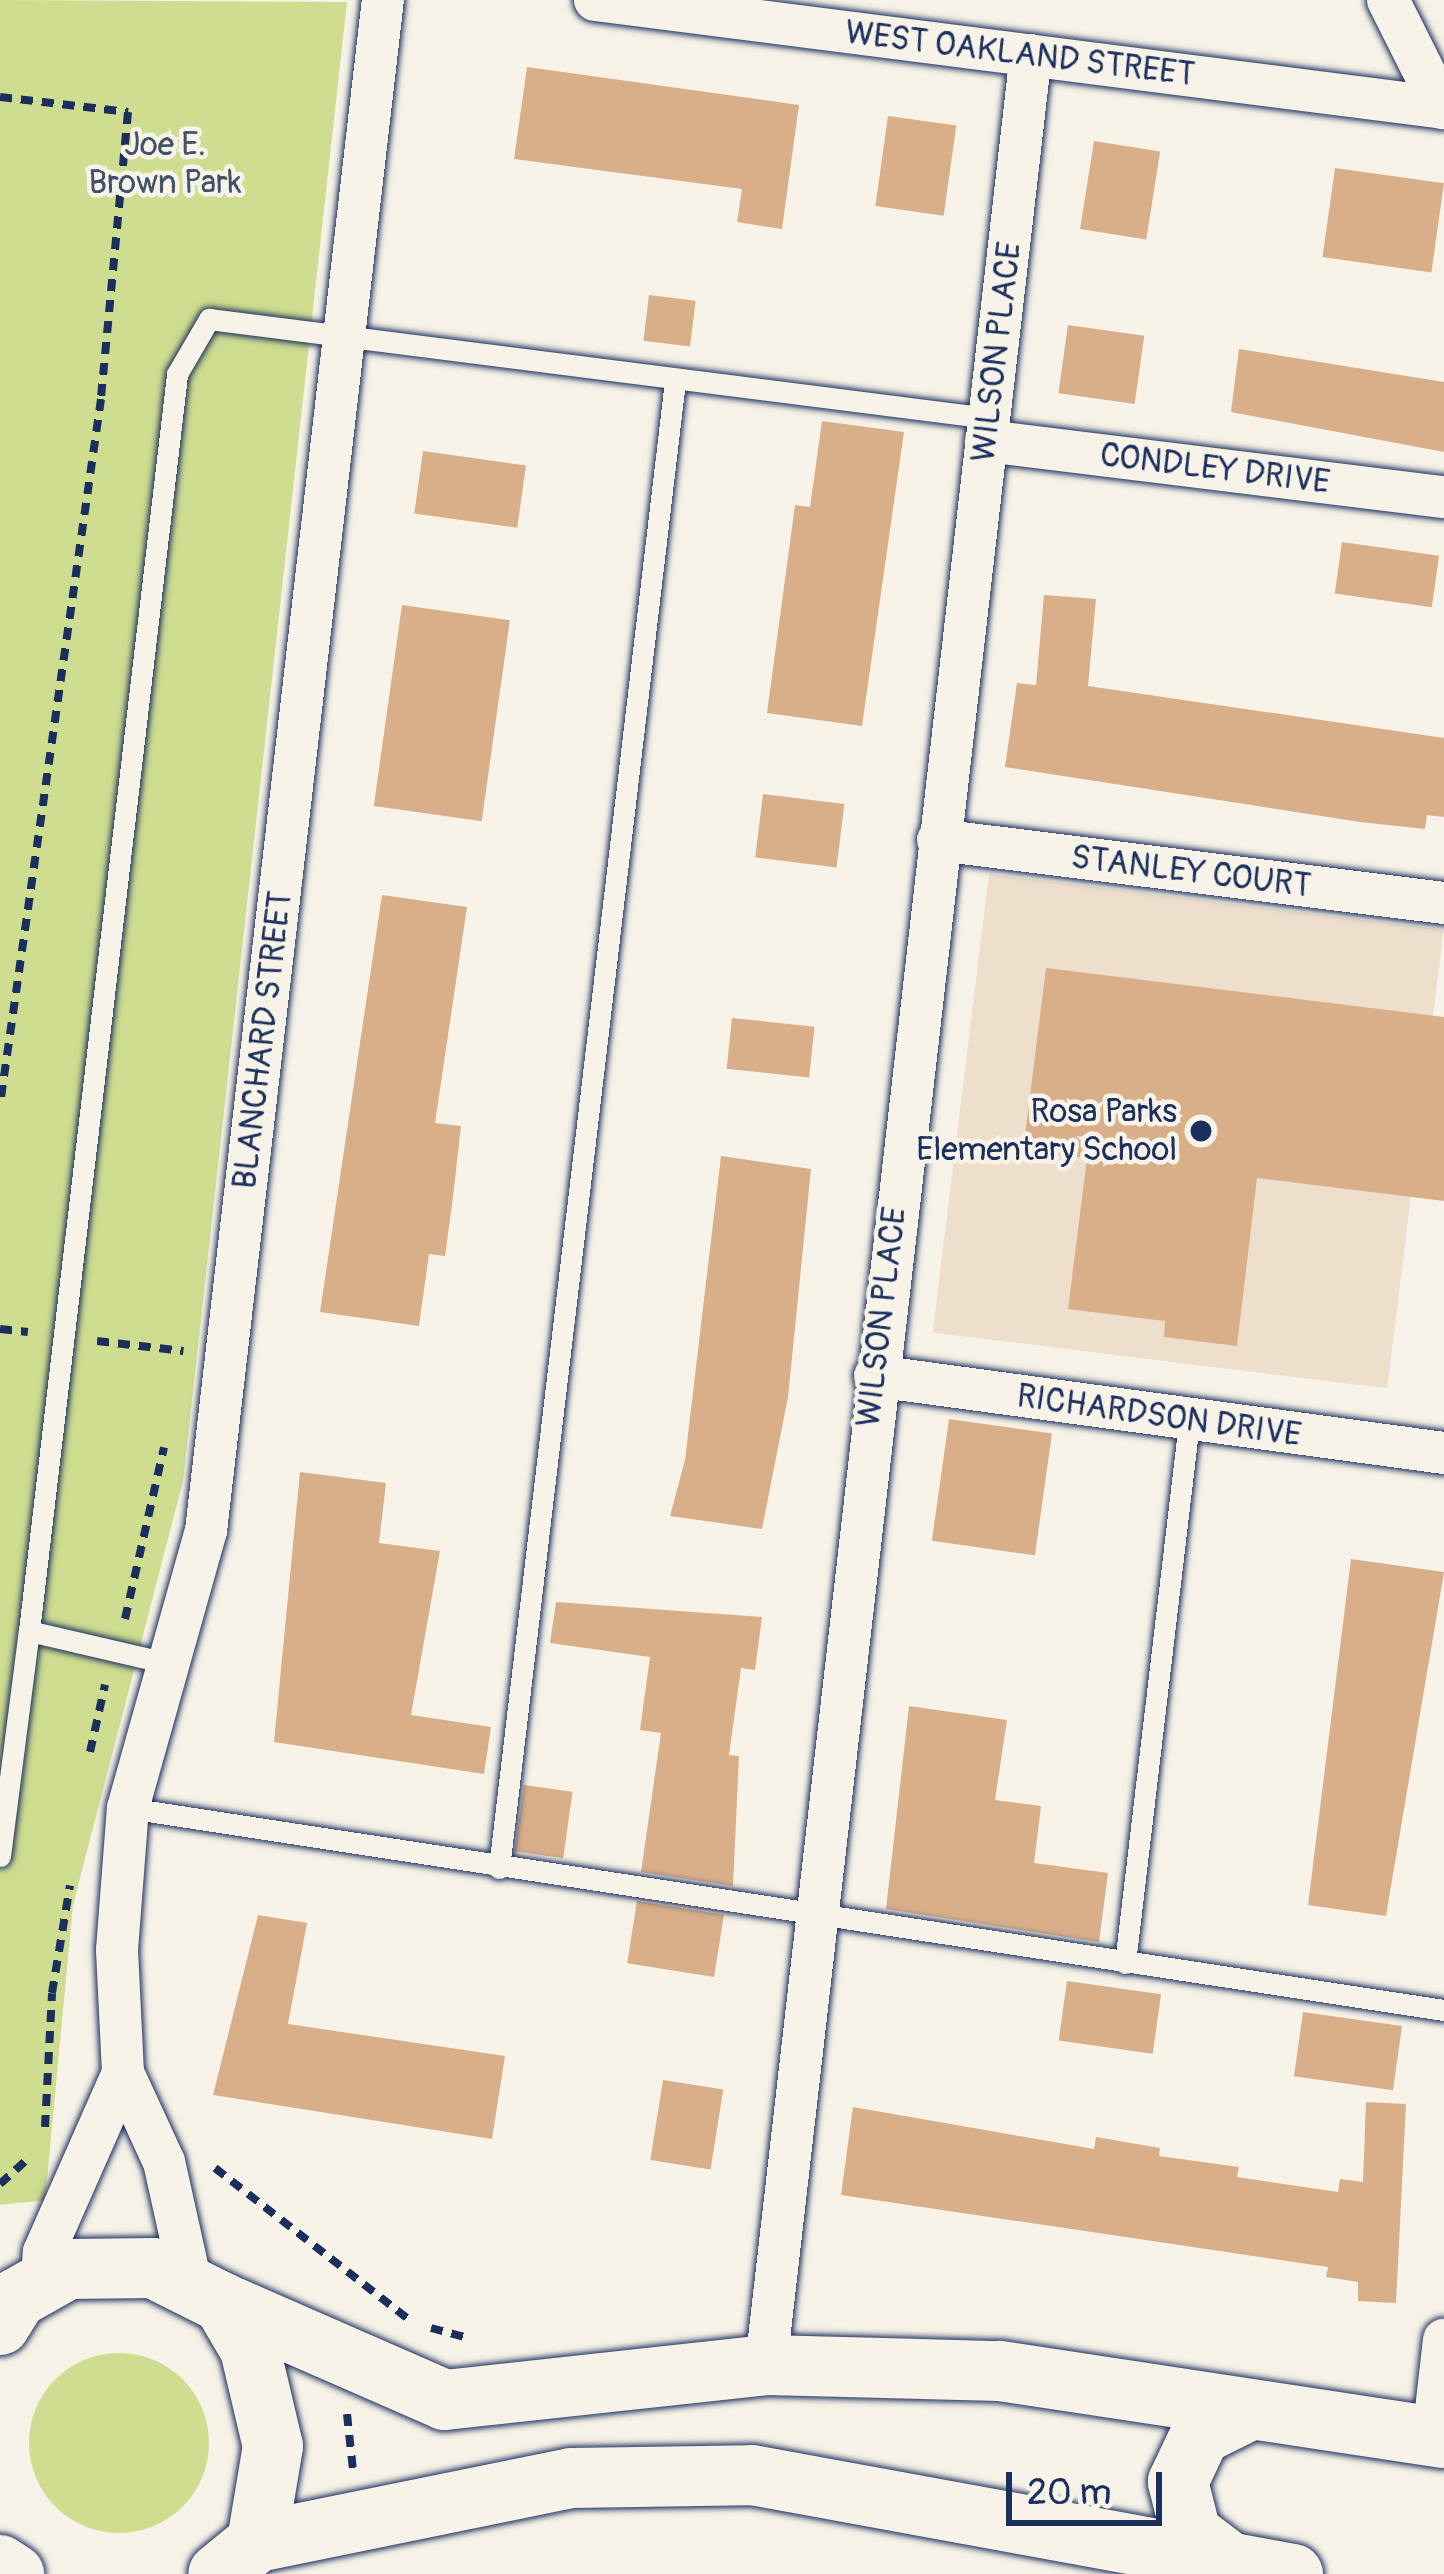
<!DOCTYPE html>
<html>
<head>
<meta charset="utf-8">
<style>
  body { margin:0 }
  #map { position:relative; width:1444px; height:2574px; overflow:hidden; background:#f7f3e8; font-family:Pangolin,sans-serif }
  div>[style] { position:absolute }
  .built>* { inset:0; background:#eedfcc; transform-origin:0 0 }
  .green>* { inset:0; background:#cfdd90 }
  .round { border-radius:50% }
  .building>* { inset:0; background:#d9af8a; transform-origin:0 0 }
  .path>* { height:8px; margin-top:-4px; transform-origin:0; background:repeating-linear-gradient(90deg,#1b2f5e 0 12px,transparent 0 21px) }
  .roads { filter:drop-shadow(0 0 3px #1b2f5e) drop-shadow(0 0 3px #1b2f5e) }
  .service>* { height:21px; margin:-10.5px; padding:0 10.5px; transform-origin:10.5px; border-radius:10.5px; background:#f7f3e8 }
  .minor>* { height:42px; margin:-21px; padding:0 21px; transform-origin:21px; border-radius:21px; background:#f7f3e8 }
  .secondary>* { height:60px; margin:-30px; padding:0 30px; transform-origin:30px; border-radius:30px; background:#f7f3e8 }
  .dots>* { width:33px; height:33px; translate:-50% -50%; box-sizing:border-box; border:6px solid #f7f3e8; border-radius:50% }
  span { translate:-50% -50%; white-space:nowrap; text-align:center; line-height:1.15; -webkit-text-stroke:9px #f7f3e8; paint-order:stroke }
  .street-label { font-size:33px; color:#1b2f5e }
  .park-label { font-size:33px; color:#3f5268 }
  .poi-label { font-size:33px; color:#1b2f5e }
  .right { translate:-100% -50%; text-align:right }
  .scale { position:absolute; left:1006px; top:2472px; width:156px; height:54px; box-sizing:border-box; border:6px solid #1b2f5e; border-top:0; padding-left:15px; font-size:36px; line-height:42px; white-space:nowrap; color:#1b2f5e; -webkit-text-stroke:9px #f7f3e8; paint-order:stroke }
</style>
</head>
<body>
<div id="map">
  <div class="built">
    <i style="left:989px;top:874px;width:458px;height:462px;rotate:7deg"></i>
  </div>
  <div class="green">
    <i style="clip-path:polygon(0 0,347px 2px,183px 1481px,73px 1905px,45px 2200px,0 2205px)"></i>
    <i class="round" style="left:29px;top:2353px;width:180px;height:180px"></i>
  </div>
  <div class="building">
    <i style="clip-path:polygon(527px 67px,799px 105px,782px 229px,737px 222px,742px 189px,514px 159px)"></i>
    <i style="left:888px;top:116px;width:69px;height:91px;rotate:8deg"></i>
    <i style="left:1094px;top:141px;width:67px;height:89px;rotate:9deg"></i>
    <i style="left:1335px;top:168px;width:110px;height:90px;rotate:8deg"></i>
    <i style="left:649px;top:295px;width:47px;height:46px;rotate:7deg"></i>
    <i style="left:1068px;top:325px;width:77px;height:69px;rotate:8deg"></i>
    <i style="clip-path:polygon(1239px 349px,1444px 382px,1444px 452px,1231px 412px)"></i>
    <i style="clip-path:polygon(822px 421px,904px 432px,862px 726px,767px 713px,795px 505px,810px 507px)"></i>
    <i style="left:423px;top:451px;width:104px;height:63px;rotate:8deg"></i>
    <i style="left:1342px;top:542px;width:98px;height:52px;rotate:8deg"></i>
    <i style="clip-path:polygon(1044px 595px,1096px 599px,1088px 686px,1444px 738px,1444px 817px,1427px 815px,1425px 829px,1360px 822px,1005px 767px,1017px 683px,1036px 685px)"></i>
    <i style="left:402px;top:605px;width:109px;height:203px;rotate:8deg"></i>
    <i style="left:763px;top:794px;width:82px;height:64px;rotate:7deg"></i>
    <i style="clip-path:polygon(382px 895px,467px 907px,435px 1123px,461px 1126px,453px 1197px,445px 1256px,429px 1254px,419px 1326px,320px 1312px)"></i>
    <i style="clip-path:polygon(1046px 968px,1444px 1017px,1444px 1201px,1257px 1178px,1237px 1346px,1164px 1337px,1165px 1321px,1068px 1309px,1087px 1158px,1023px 1151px)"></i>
    <i style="left:732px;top:1018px;width:83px;height:51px;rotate:6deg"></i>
    <i style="clip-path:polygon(721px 1156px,811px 1169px,788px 1397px,762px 1529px,670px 1516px,685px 1460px)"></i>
    <i style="left:949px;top:1419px;width:104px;height:123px;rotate:8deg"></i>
    <i style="clip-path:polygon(300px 1472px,386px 1483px,379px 1543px,440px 1551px,411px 1715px,491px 1727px,484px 1774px,274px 1742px)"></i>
    <i style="clip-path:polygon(1351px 1559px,1444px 1572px,1386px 1916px,1308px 1905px)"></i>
    <i style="clip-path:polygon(556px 1602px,762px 1617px,755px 1670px,741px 1668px,729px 1755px,739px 1756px,733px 1886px,641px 1872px,661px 1733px,640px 1730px,650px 1657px,550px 1643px)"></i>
    <i style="clip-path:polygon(909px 1706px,1007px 1720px,995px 1800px,1041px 1806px,1034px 1863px,1108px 1873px,1099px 1942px,886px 1909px)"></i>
    <i style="left:524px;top:1785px;width:49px;height:67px;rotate:8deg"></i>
    <i style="left:637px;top:1901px;width:88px;height:63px;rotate:9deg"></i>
    <i style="clip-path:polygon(258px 1915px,307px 1923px,288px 2024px,505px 2056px,492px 2139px,213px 2095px)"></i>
    <i style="left:1067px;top:1981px;width:95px;height:60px;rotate:8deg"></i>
    <i style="left:1303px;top:2012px;width:100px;height:65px;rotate:8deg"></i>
    <i style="left:663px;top:2080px;width:61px;height:81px;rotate:9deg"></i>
    <i style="clip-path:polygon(1366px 2102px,1406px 2104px,1396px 2303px,1358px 2301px,1358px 2282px,1326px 2277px,1328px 2267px,841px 2195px,853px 2107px,1094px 2149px,1096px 2137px,1160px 2148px,1159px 2156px,1239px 2167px,1237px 2177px,1338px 2192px,1340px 2179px,1363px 2182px)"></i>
  </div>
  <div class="path">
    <i style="left:0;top:97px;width:129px;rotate:6.7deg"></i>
    <i style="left:128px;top:112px;width:288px;rotate:95.4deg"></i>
    <i style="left:101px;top:399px;width:712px;rotate:98.15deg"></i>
    <i style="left:0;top:1329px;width:28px;rotate:6deg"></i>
    <i style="left:97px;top:1341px;width:87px;rotate:6.6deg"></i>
    <i style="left:125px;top:1619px;width:176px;rotate:-77.2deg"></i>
    <i style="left:90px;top:1752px;width:69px;rotate:-77.4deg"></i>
    <i style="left:45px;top:2127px;width:134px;rotate:-87deg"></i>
    <i style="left:52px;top:1993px;width:109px;rotate:-80.5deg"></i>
    <i style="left:215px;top:2168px;width:249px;rotate:38deg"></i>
    <i style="left:0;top:2184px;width:42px;rotate:-42.1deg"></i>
    <i style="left:431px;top:2328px;width:39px;rotate:15deg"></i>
    <i style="left:347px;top:2414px;width:56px;rotate:83.9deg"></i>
  </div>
  <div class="roads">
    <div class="service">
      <i style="left:29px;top:1631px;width:1266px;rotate:-83.28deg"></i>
      <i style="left:177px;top:374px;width:64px;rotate:-59.8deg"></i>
      <i style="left:209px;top:319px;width:785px;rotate:7.24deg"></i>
      <i style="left:128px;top:1808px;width:1331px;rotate:8.73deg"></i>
      <i style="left:0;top:1856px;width:227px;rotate:-82.7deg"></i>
      <i style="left:29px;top:1631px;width:142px;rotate:13.1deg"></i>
      <i style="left:499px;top:1868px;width:1498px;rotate:-83.25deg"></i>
      <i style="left:1125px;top:1963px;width:545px;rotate:-83.25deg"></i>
    </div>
    <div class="minor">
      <i style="left:595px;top:0;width:856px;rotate:7.25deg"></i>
      <i style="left:1388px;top:0;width:121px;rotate:63.4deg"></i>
      <i style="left:986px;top:441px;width:461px;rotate:7deg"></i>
      <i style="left:938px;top:840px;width:510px;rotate:7.1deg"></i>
      <i style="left:875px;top:1376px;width:574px;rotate:7.71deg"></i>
      <i style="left:42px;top:2278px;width:26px;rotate:-86deg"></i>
      <i style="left:44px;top:2252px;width:196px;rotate:-66.2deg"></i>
      <i style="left:190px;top:2279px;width:120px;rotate:-102.5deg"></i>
      <i style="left:164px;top:2162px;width:98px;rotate:-114.7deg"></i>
      <i style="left:123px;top:2073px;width:123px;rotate:-92.8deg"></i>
      <i style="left:117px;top:1950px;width:142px;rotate:-85.6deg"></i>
      <i style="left:128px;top:1808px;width:288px;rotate:-74.3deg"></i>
      <i style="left:206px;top:1531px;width:1541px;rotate:-83.41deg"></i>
      <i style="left:766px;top:2365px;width:2325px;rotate:-83.46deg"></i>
      <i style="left:1433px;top:2436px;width:97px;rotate:-83.5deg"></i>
    </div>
    <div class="secondary">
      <i style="left:223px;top:2303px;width:242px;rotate:23.6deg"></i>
      <i style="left:445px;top:2400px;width:323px;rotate:-6.2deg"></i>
      <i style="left:766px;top:2365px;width:234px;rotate:1.5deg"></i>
      <i style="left:1000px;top:2371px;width:449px;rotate:8.6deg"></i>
      <i style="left:0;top:2325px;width:32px;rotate:-58deg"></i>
      <i style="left:17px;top:2298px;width:59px;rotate:-29.6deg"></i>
      <i style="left:68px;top:2269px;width:85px;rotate:-0.7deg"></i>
      <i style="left:153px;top:2268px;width:78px;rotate:26.6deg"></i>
      <i style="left:223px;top:2303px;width:53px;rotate:59.6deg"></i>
      <i style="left:250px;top:2349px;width:100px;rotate:76.7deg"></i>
      <i style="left:273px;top:2446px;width:97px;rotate:99.5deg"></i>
      <i style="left:257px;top:2542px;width:50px;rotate:140.6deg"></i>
      <i style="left:257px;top:2542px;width:320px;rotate:-11.5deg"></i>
      <i style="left:571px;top:2478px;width:181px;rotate:-0.9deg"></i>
      <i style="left:752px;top:2475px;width:550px;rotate:10.37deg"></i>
      <i style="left:1232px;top:2564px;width:51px;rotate:-142.9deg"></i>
      <i style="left:1191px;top:2533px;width:53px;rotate:-104.3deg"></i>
      <i style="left:1178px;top:2482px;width:52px;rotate:-64.9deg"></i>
      <i style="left:1200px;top:2435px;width:51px;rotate:-26.6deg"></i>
      <i style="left:0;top:2565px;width:17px;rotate:33deg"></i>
    </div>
  </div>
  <div class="dots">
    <i style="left:1201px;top:1131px;background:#1b2f5e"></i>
  </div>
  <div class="street-label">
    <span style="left:1020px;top:54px;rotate:7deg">WEST OAKLAND STREET</span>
    <span style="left:997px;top:352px;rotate:-83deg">WILSON PLACE</span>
    <span style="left:1215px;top:469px;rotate:7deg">CONDLEY DRIVE</span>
    <span style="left:1191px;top:872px;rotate:7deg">STANLEY COURT</span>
    <span style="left:263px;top:1040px;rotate:-83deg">BLANCHARD STREET</span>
    <span style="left:882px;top:1317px;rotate:-83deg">WILSON PLACE</span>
    <span style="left:1159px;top:1416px;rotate:8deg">RICHARDSON DRIVE</span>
  </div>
  <div class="park-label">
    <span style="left:165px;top:164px">Joe E.<br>Brown Park</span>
  </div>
  <div class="poi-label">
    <span class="right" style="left:1177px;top:1131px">Rosa Parks<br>Elementary School</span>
  </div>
  <div class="scale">20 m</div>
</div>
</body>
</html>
